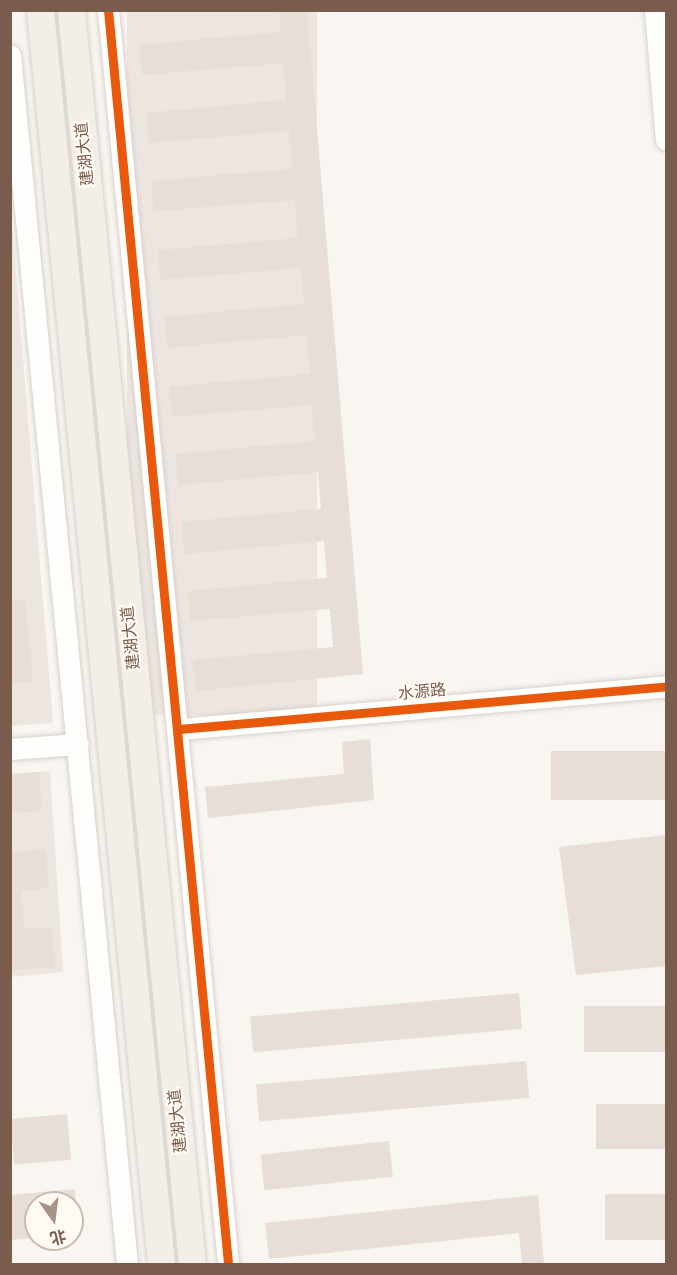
<!DOCTYPE html>
<html>
<head>
<meta charset="utf-8">
<style>
  body { margin:0 }
  #map { position:relative; width:677px; height:1275px; overflow:hidden; background:#f9f5f0; font-family:"Fira Sans Condensed","Noto Sans SC",sans-serif }
  div>[style] { position:absolute }
  .industrial>* { inset:0; background:#ede5e0; transform-origin:0 0 }
  .building>* { inset:0; background:#e6ded7; transform-origin:0 0 }
  .roads { filter:drop-shadow(0 0 2px #d7d1cb) drop-shadow(0 0 2px #d7d1cb) }
  .minor>* { height:21px; margin:-10.5px; padding:0 10.5px; transform-origin:10.5px; border-radius:10.5px; background:#fefefd }
  .major>* { height:27px; margin:-13.5px; padding:0 13.5px; transform-origin:13.5px; border-radius:13.5px; background:#f3eee8 }
  .cycleway>* { height:9px; margin:-4.5px; padding:0 4.5px; transform-origin:4.5px; border-radius:4.5px; background:#e8590c }
  span { translate:-50% -50%; white-space:nowrap; text-align:center; line-height:1.15; -webkit-text-stroke:4.5px #fffaf3; paint-order:stroke }
  .street-label { font-size:16px; color:#7a5c4d }
  .frame { position:absolute; inset:0; border:12px solid #7a5c4d; pointer-events:none }
  .north { position:absolute; left:24px; top:1191px; width:60px; height:60px; box-sizing:border-box; background:#fffaf3; border:2px solid #cabbb1; border-radius:50%; rotate:166deg; font-size:16px; font-weight:700; line-height:24px; text-align:center; color:#7a5c4d }
  .north::after { content:''; display:block; margin:auto; width:21px; height:27px; background:#a69286; clip-path:polygon(50% 0,100% 100%,50% 72%,0 100%) }
</style>
</head>
<body>
<div id="map">
  <div class="industrial">
    <i style="left:127px;top:11px;width:190px;height:704px"></i>
    <i style="clip-path:polygon(10px 201px,53px 723px,11px 726px,10px 726px)"></i>
    <i style="clip-path:polygon(50px 771px,63px 972px,11px 977px,11px 774px)"></i>
  </div>
  <div class="building">
    <i style="clip-path:polygon(279px 10px,307px 10px,363px 674px,196px 691px,193px 660px,333px 647px,330px 609px,190px 621px,188px 591px,327px 578px,324px 541px,184px 554px,182px 522px,321px 509px,318px 472px,178px 485px,176px 454px,315px 441px,312px 405px,172px 417px,169px 387px,310px 374px,306px 335px,167px 348px,164px 317px,304px 304px,301px 268px,160px 280px,158px 250px,298px 238px,295px 200px,154px 211px,151px 181px,292px 169px,289px 131px,149px 143px,146px 113px,286px 100px,283px 63px,142px 75px,139px 45px,280px 32px)"></i>
    <i style="clip-path:polygon(25px 599px,33px 681px,10px 683px,10px 601px)"></i>
    <i style="clip-path:polygon(370px 739px,374px 800px,208px 818px,205px 787px,344px 774px,342px 742px)"></i>
    <i style="left:666px;top:751px;width:49px;height:115px;rotate:90deg"></i>
    <i style="left:39px;top:772px;width:39px;height:29px;rotate:86deg"></i>
    <i style="clip-path:polygon(666px 835px,666px 966px,576px 975px,559px 847px)"></i>
    <i style="clip-path:polygon(45px 849px,49px 888px,21px 890px,24px 929px,52px 927px,55px 967px,10px 970px,10px 852px)"></i>
    <i style="left:519px;top:993px;width:36px;height:270px;rotate:85deg"></i>
    <i style="left:666px;top:1006px;width:46px;height:82px;rotate:90deg"></i>
    <i style="left:526px;top:1061px;width:37px;height:271px;rotate:85deg"></i>
    <i style="left:666px;top:1104px;width:45px;height:70px;rotate:90deg"></i>
    <i style="left:67px;top:1114px;width:46px;height:57px;rotate:85deg"></i>
    <i style="left:389px;top:1141px;width:36px;height:129px;rotate:84deg"></i>
    <i style="clip-path:polygon(75px 1189px,76px 1203px,36px 1203px,36px 1238px,10px 1240px,10px 1195px)"></i>
    <i style="left:666px;top:1194px;width:46px;height:61px;rotate:90deg"></i>
    <i style="clip-path:polygon(538px 1195px,544px 1264px,522px 1264px,519px 1233px,269px 1259px,265px 1223px)"></i>
  </div>
  <div class="roads">
    <div class="minor">
      <i style="left:108px;top:10px;width:1260px;rotate:84.53deg"></i>
      <i style="left:655px;top:10px;width:130px;rotate:85.2deg"></i>
      <i style="left:10px;top:55px;width:1215px;rotate:84.47deg"></i>
      <i style="left:179px;top:729px;width:489px;rotate:-5deg"></i>
      <i style="left:10px;top:749px;width:68px;rotate:-4.2deg"></i>
    </div>
    <div class="major">
      <i style="left:40px;top:10px;width:1260px;rotate:84.49deg"></i>
      <i style="left:71px;top:10px;width:1260px;rotate:84.49deg"></i>
    </div>
  </div>
  <div class="cycleway">
    <i style="left:108px;top:10px;width:1260px;rotate:84.53deg"></i>
    <i style="left:179px;top:729px;width:489px;rotate:-5deg"></i>
  </div>
  <div class="street-label">
    <span style="left:85px;top:154px;rotate:-96deg">建湖大道</span>
    <span style="left:131px;top:638px;rotate:-96deg">建湖大道</span>
    <span style="left:422px;top:692px;rotate:-5deg">水源路</span>
    <span style="left:178px;top:1121px;rotate:-96deg">建湖大道</span>
  </div>
  <div class="frame"></div>
  <div class="north">北</div>
</div>
</body>
</html>
